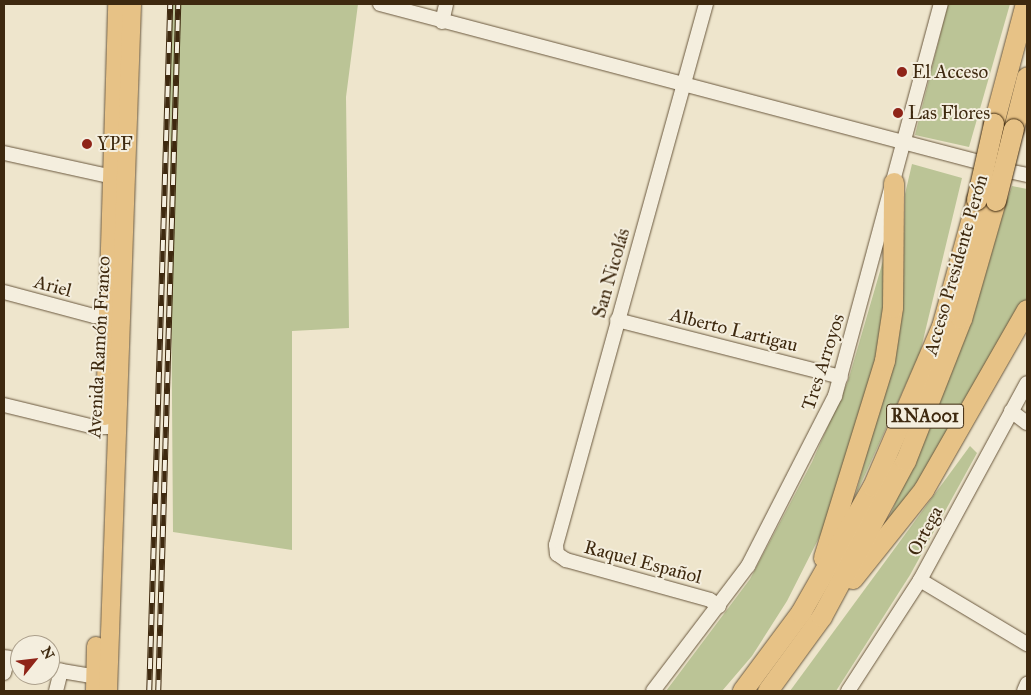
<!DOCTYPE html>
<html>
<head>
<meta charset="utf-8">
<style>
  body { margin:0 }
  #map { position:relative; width:1031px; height:695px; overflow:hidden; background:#eee5cc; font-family:"IM FELL Great Primer",serif }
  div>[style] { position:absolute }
  .green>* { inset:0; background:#bbc496 }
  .roads { filter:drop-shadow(0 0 1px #6a583e) drop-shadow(0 0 1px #6a583e) }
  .minor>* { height:14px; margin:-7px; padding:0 7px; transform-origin:7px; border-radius:7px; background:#f4eede }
  .major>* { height:18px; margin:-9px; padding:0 9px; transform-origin:9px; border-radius:9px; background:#e7c286 }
  .highway>* { height:20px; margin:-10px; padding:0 10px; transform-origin:10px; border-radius:10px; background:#e7c286 }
  .rail>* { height:5.5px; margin-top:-2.75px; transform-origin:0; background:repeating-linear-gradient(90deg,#f4eede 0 11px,#3e290f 0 22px); box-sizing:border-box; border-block:1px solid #3e290f }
  .bridges { filter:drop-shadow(0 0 1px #3e290f) drop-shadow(0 0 1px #3e290f) }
  .highway-bridge>* { height:20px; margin:-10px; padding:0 10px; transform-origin:10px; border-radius:10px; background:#e7c286 }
  .dots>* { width:14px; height:14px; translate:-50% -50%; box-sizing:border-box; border:2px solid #f4eede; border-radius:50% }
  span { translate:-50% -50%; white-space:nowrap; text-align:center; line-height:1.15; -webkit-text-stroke:4px #f4eede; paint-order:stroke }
  .shield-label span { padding:1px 4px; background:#f4eede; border:1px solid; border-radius:4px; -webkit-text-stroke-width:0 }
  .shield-label { font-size:18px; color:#3e290f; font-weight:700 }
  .poi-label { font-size:19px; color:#3e290f }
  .left { translate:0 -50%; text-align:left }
  .street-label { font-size:19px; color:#3e290f }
  .frame { position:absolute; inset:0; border:5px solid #3e290f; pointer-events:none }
  .north { position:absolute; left:10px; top:635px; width:50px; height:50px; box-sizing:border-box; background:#f4eede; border:1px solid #ab9f8b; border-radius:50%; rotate:61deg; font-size:14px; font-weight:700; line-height:20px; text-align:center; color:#3e290f }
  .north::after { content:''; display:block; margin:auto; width:18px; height:22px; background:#8f2418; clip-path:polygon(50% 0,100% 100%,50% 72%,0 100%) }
</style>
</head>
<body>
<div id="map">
  <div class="green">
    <i style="clip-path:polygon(169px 4px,358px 4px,346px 97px,349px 328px,292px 331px,292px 550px,173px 532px)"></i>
    <i style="clip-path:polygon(948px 4px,1010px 4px,969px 147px,915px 135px)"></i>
    <i style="clip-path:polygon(912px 164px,962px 178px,920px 353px,855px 497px,888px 374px,903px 289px,905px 194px)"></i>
    <i style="clip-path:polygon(1012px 186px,1027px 189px,1027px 301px,942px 448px,887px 523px,947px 377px)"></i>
    <i style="clip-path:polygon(885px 254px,887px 281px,875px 381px,827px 522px,787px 601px,752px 656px,722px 691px,666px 691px,750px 579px,812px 462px,848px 381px)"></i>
    <i style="clip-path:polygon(970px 446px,977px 453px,910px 575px,836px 691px,790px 691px)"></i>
  </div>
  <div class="roads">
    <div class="minor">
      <i style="left:380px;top:4px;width:615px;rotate:14.78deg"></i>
      <i style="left:706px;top:4px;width:561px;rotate:105.5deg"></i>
      <i style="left:556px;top:545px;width:9px;rotate:84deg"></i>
      <i style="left:557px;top:554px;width:11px;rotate:34deg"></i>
      <i style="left:566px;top:560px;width:149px;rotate:15.5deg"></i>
      <i style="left:710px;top:600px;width:11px;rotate:34deg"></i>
      <i style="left:442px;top:22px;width:18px;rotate:-77deg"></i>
      <i style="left:4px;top:153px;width:121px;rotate:12.4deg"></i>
      <i style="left:1013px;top:172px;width:14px;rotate:12deg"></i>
      <i style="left:4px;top:292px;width:93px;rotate:14.9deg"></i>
      <i style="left:94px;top:316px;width:23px;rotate:2deg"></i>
      <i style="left:617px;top:320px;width:231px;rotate:14.3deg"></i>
      <i style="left:4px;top:405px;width:93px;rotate:13.7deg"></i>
      <i style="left:94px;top:427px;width:23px"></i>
      <i style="left:1011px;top:411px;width:20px;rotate:37deg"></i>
      <i style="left:920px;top:580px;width:125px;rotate:30.9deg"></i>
      <i style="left:4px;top:657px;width:16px;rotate:14deg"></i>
      <i style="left:50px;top:669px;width:54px;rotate:9.6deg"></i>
      <i style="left:4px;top:673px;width:16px;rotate:-75deg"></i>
      <i style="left:56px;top:691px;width:21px;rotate:-76deg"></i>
      <i style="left:653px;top:691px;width:157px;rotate:-52.8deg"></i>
      <i style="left:748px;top:566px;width:191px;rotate:-62.9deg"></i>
      <i style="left:835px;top:396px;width:406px;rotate:-74.9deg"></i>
      <i style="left:848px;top:691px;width:132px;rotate:-57deg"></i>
      <i style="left:920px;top:580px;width:224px;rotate:-61.5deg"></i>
      <i style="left:1024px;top:691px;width:8px;rotate:-67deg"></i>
    </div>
    <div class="major">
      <i style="left:105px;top:416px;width:412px;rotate:-88.3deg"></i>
      <i style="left:95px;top:691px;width:45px;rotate:-88.7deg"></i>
      <i style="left:108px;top:691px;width:687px;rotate:-88deg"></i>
    </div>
    <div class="highway">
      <i style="left:994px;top:124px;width:124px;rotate:-75.1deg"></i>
      <i style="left:1014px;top:129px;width:53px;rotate:-75.7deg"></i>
      <i style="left:824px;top:558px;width:206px;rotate:-72.8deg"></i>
      <i style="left:885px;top:361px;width:54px;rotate:-81.4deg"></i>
      <i style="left:893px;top:308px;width:125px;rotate:-89.5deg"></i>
      <i style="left:853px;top:579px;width:114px;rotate:-51.4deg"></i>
      <i style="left:924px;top:490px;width:207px;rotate:-60.2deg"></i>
      <i style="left:743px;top:691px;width:97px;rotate:-53.4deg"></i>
      <i style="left:801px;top:613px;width:145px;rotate:-60.3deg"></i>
      <i style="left:873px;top:487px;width:174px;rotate:-66.7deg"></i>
      <i style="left:942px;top:327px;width:132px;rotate:-74.6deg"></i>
      <i style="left:768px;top:691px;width:92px;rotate:-53.9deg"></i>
      <i style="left:822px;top:617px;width:177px;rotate:-61.7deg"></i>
      <i style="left:906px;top:461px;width:153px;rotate:-68.5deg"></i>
      <i style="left:962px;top:319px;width:123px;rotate:-73.9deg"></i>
    </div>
  </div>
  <div class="rail">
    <i style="left:149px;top:691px;width:687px;rotate:-88.25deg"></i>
    <i style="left:158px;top:691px;width:687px;rotate:-88.33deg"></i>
  </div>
  <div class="bridges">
    <div class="highway-bridge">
      <i style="left:977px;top:200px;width:78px;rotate:-77.4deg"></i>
      <i style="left:996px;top:201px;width:74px;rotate:-76deg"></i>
    </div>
  </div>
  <div class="dots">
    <i style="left:902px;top:72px;background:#8f2418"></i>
    <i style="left:898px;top:113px;background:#8f2418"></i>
    <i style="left:87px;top:144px;background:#8f2418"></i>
  </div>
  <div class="shield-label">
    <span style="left:925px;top:416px">RNA001</span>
  </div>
  <div class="poi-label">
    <span class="left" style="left:912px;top:72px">El Acceso</span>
    <span class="left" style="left:908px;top:113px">Las Flores</span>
    <span class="left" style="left:97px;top:144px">YPF</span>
  </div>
  <div class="street-label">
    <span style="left:956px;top:265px;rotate:-74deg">Acceso Presidente Perón</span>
    <span style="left:611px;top:273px;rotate:-74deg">San Nicolás</span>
    <span style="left:53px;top:286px;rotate:15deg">Ariel</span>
    <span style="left:734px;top:330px;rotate:14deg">Alberto Lartigau</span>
    <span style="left:99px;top:347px;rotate:-87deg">Avenida Ramón Franco</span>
    <span style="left:823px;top:362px;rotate:-72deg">Tres Arroyos</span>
    <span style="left:925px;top:531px;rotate:-62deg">Ortega</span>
    <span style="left:643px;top:562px;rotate:15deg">Raquel Español</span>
  </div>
  <div class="frame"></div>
  <div class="north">N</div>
</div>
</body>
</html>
